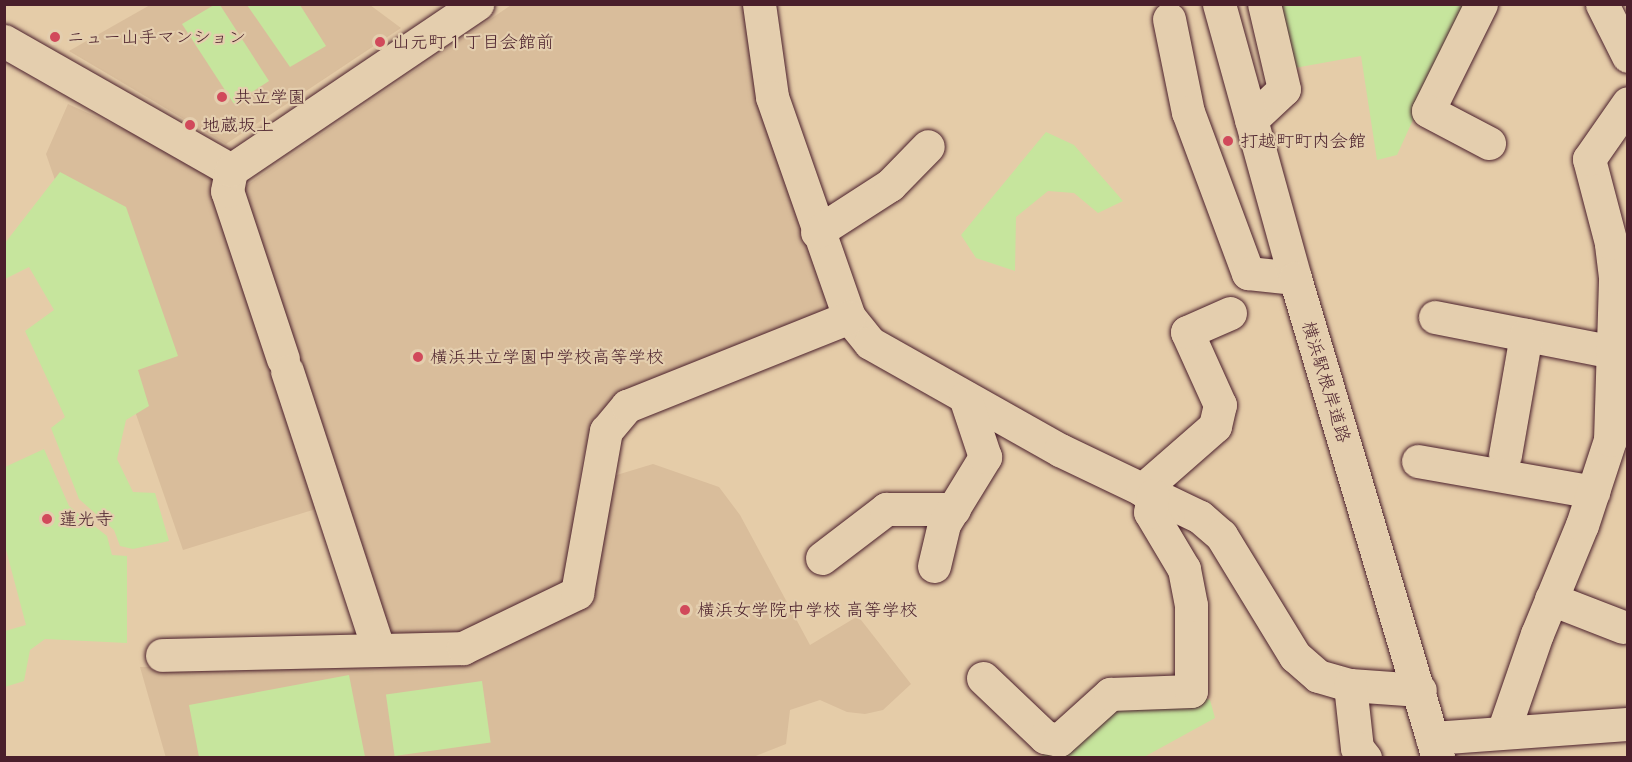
<!DOCTYPE html>
<html>
<head>
<meta charset="utf-8">
<style>
  body { margin:0 }
  #map { position:relative; width:1632px; height:762px; overflow:hidden; background:#e5cca8; font-family:Sriracha,"Klee One",sans-serif }
  div>[style] { position:absolute }
  .built>* { inset:0; background:#d9bd9b }
  .green>* { inset:0; background:#c6e59d; transform-origin:0 0 }
  .roads { filter:drop-shadow(0 0 2px #4a1f2b) drop-shadow(0 0 2px #4a1f2b) }
  .minor>* { height:33px; margin:-16.5px; padding:0 16.5px; transform-origin:16.5px; border-radius:16.5px; background:#e4ceae }
  .major>* { height:33px; margin:-16.5px; padding:0 16.5px; transform-origin:16.5px; border-radius:16.5px; background:#e4ceae }
  .dots>* { width:16px; height:16px; translate:-50% -50%; box-sizing:border-box; border:3px solid #e4ceae; border-radius:50% }
  span { translate:-50% -50%; white-space:nowrap; text-align:center; line-height:1.15; -webkit-text-stroke:4.5px #e4ceae; paint-order:stroke }
  .poi-label { font-size:18px; color:#4a1f2b }
  .left { translate:0 -50%; text-align:left }
  .street-label { font-size:18px; color:#4a1f2b }
  .frame { position:absolute; inset:0; border:6px solid #4a1f2b; pointer-events:none }
</style>
</head>
<body>
<div id="map">
  <div class="built">
    <i style="clip-path:polygon(150px 5px,370px 5px,401px 28px,226px 144px,69px 51px)"></i>
    <i style="clip-path:polygon(511px 5px,745px 5px,751px 70px,827px 295px,822px 316px,617px 397px,595px 417px,582px 461px,565px 585px,467px 636px,384px 637px,342px 501px,183px 550px,46px 154px,68px 104px,247px 185px)"></i>
    <i style="clip-path:polygon(653px 464px,719px 487px,740px 515px,810px 645px,858px 616px,911px 684px,883px 710px,865px 714px,847px 712px,820px 700px,790px 710px,786px 744px,753px 757px,166px 758px,140px 667px,470px 662px,592px 604px,610px 477px)"></i>
  </div>
  <div class="green">
    <i style="clip-path:polygon(214px 5px,220px 5px,269px 81px,234px 104px,182px 24px)"></i>
    <i style="clip-path:polygon(247px 5px,300px 5px,326px 46px,290px 67px)"></i>
    <i style="clip-path:polygon(1276px 5px,1465px 5px,1397px 155px,1377px 160px,1361px 56px,1289px 69px)"></i>
    <i style="clip-path:polygon(1046px 132px,1074px 145px,1123px 201px,1098px 213px,1074px 193px,1048px 191px,1016px 217px,1015px 271px,976px 258px,961px 235px)"></i>
    <i style="clip-path:polygon(60px 172px,126px 207px,178px 356px,138px 370px,149px 406px,126px 420px,117px 459px,133px 492px,155px 493px,169px 541px,133px 549px,120px 546px,114px 530px,79px 499px,51px 428px,65px 417px,25px 331px,54px 310px,29px 267px,5px 279px,5px 243px)"></i>
    <i style="clip-path:polygon(44px 449px,69px 506px,107px 536px,112px 555px,127px 556px,127px 643px,45px 639px,30px 650px,24px 681px,5px 687px,5px 631px,26px 625px,5px 546px,5px 467px)"></i>
    <i style="clip-path:polygon(349px 675px,365px 757px,199px 757px,189px 705px)"></i>
    <i style="clip-path:polygon(1158px 675px,1210px 700px,1215px 718px,1144px 757px,1039px 758px)"></i>
    <i style="left:482px;top:681px;width:62px;height:97px;rotate:82deg"></i>
  </div>
  <div class="roads">
    <div class="minor">
      <i style="left:759px;top:4px;width:94px;rotate:82deg"></i>
      <i style="left:772px;top:97px;width:233px;rotate:70.7deg"></i>
      <i style="left:849px;top:317px;width:33px;rotate:51deg"></i>
      <i style="left:870px;top:343px;width:218px;rotate:29.4deg"></i>
      <i style="left:1060px;top:450px;width:155px;rotate:25.6deg"></i>
      <i style="left:1200px;top:517px;width:28px;rotate:41deg"></i>
      <i style="left:1221px;top:535px;width:142px;rotate:58.6deg"></i>
      <i style="left:1295px;top:656px;width:30px;rotate:41deg"></i>
      <i style="left:1318px;top:676px;width:33px;rotate:16deg"></i>
      <i style="left:1350px;top:685px;width:70px;rotate:4.1deg"></i>
      <i style="left:1481px;top:4px;width:119px;rotate:116.4deg"></i>
      <i style="left:1428px;top:111px;width:69px;rotate:27.7deg"></i>
      <i style="left:1602px;top:4px;width:58px;rotate:63.4deg"></i>
      <i style="left:1169px;top:19px;width:95px;rotate:78.5deg"></i>
      <i style="left:1188px;top:112px;width:172px;rotate:69.6deg"></i>
      <i style="left:1248px;top:273px;width:47px;rotate:6.1deg"></i>
      <i style="left:4px;top:41px;width:261px;rotate:29.6deg"></i>
      <i style="left:1251px;top:120px;width:45px;rotate:-43.2deg"></i>
      <i style="left:1284px;top:89px;width:87px;rotate:-103.2deg"></i>
      <i style="left:817px;top:232px;width:87px;rotate:-32.8deg"></i>
      <i style="left:890px;top:185px;width:54px;rotate:-45.7deg"></i>
      <i style="left:1435px;top:317px;width:181px;rotate:11.1deg"></i>
      <i style="left:283px;top:359px;width:177px;rotate:-108.4deg"></i>
      <i style="left:227px;top:191px;width:21px;rotate:-79deg"></i>
      <i style="left:231px;top:170px;width:297px;rotate:-34deg"></i>
      <i style="left:287px;top:371px;width:292px;rotate:71.8deg"></i>
      <i style="left:1505px;top:455px;width:122px;rotate:-80.1deg"></i>
      <i style="left:1418px;top:461px;width:178px;rotate:10deg"></i>
      <i style="left:1142px;top:490px;width:97px;rotate:-41.2deg"></i>
      <i style="left:1215px;top:426px;width:22px;rotate:-77deg"></i>
      <i style="left:1220px;top:405px;width:80px;rotate:-114.3deg"></i>
      <i style="left:1187px;top:332px;width:47px;rotate:-23.8deg"></i>
      <i style="left:822px;top:558px;width:81px;rotate:-37.4deg"></i>
      <i style="left:886px;top:509px;width:68px"></i>
      <i style="left:934px;top:566px;width:43px;rotate:-76.6deg"></i>
      <i style="left:944px;top:524px;width:79px;rotate:-58.5deg"></i>
      <i style="left:985px;top:457px;width:63px;rotate:-108.4deg"></i>
      <i style="left:1551px;top:599px;width:77px;rotate:21.3deg"></i>
      <i style="left:162px;top:655px;width:301px;rotate:-1.3deg"></i>
      <i style="left:463px;top:648px;width:127px;rotate:-25.8deg"></i>
      <i style="left:577px;top:593px;width:165px;rotate:-79.9deg"></i>
      <i style="left:606px;top:431px;width:33px;rotate:-50deg"></i>
      <i style="left:627px;top:406px;width:239px;rotate:-21.8deg"></i>
      <i style="left:983px;top:678px;width:86px;rotate:43.6deg"></i>
      <i style="left:1045px;top:737px;width:14px;rotate:12deg"></i>
      <i style="left:1059px;top:740px;width:69px;rotate:-42deg"></i>
      <i style="left:1110px;top:694px;width:81px;rotate:-2.1deg"></i>
      <i style="left:1191px;top:691px;width:86px;rotate:-90deg"></i>
      <i style="left:1191px;top:605px;width:37px;rotate:-101deg"></i>
      <i style="left:1184px;top:569px;width:66px;rotate:-120.8deg"></i>
      <i style="left:1150px;top:512px;width:17px;rotate:-80deg"></i>
      <i style="left:1350px;top:685px;width:63px;rotate:83.7deg"></i>
      <i style="left:1357px;top:748px;width:13px;rotate:51deg"></i>
      <i style="left:1503px;top:732px;width:104px;rotate:-70.9deg"></i>
      <i style="left:1537px;top:634px;width:118px;rotate:-67.6deg"></i>
      <i style="left:1582px;top:525px;width:89px;rotate:-71.8deg"></i>
      <i style="left:1610px;top:440px;width:163px;rotate:-88.2deg"></i>
      <i style="left:1615px;top:277px;width:34px;rotate:-97deg"></i>
      <i style="left:1611px;top:243px;width:87px;rotate:-104.7deg"></i>
      <i style="left:1589px;top:159px;width:68px;rotate:-55.1deg"></i>
      <i style="left:1432px;top:738px;width:196px;rotate:-4.1deg"></i>
    </div>
    <div class="major">
      <i style="left:1219px;top:4px;width:284px;rotate:74.5deg"></i>
      <i style="left:1295px;top:278px;width:501px;rotate:73.41deg"></i>
    </div>
  </div>
  <div class="dots">
    <i style="left:55px;top:37px;background:#d1495b"></i>
    <i style="left:380px;top:42px;background:#d1495b"></i>
    <i style="left:222px;top:97px;background:#d1495b"></i>
    <i style="left:190px;top:125px;background:#d1495b"></i>
    <i style="left:1228px;top:141px;background:#d1495b"></i>
    <i style="left:418px;top:357px;background:#d1495b"></i>
    <i style="left:47px;top:519px;background:#d1495b"></i>
    <i style="left:685px;top:610px;background:#d1495b"></i>
  </div>
  <div class="poi-label">
    <span class="left" style="left:67px;top:37px">ニュー山手マンション</span>
    <span class="left" style="left:392px;top:42px">山元町１丁目会館前</span>
    <span class="left" style="left:234px;top:97px">共立学園</span>
    <span class="left" style="left:202px;top:125px">地蔵坂上</span>
    <span class="left" style="left:1240px;top:141px">打越町町内会館</span>
    <span class="left" style="left:430px;top:357px">横浜共立学園中学校高等学校</span>
    <span class="left" style="left:59px;top:519px">蓮光寺</span>
    <span class="left" style="left:697px;top:610px">横浜女学院中学校 高等学校</span>
  </div>
  <div class="street-label">
    <span style="left:1326px;top:382px;rotate:73deg">横浜駅根岸道路</span>
  </div>
  <div class="frame"></div>
</div>
</body>
</html>
